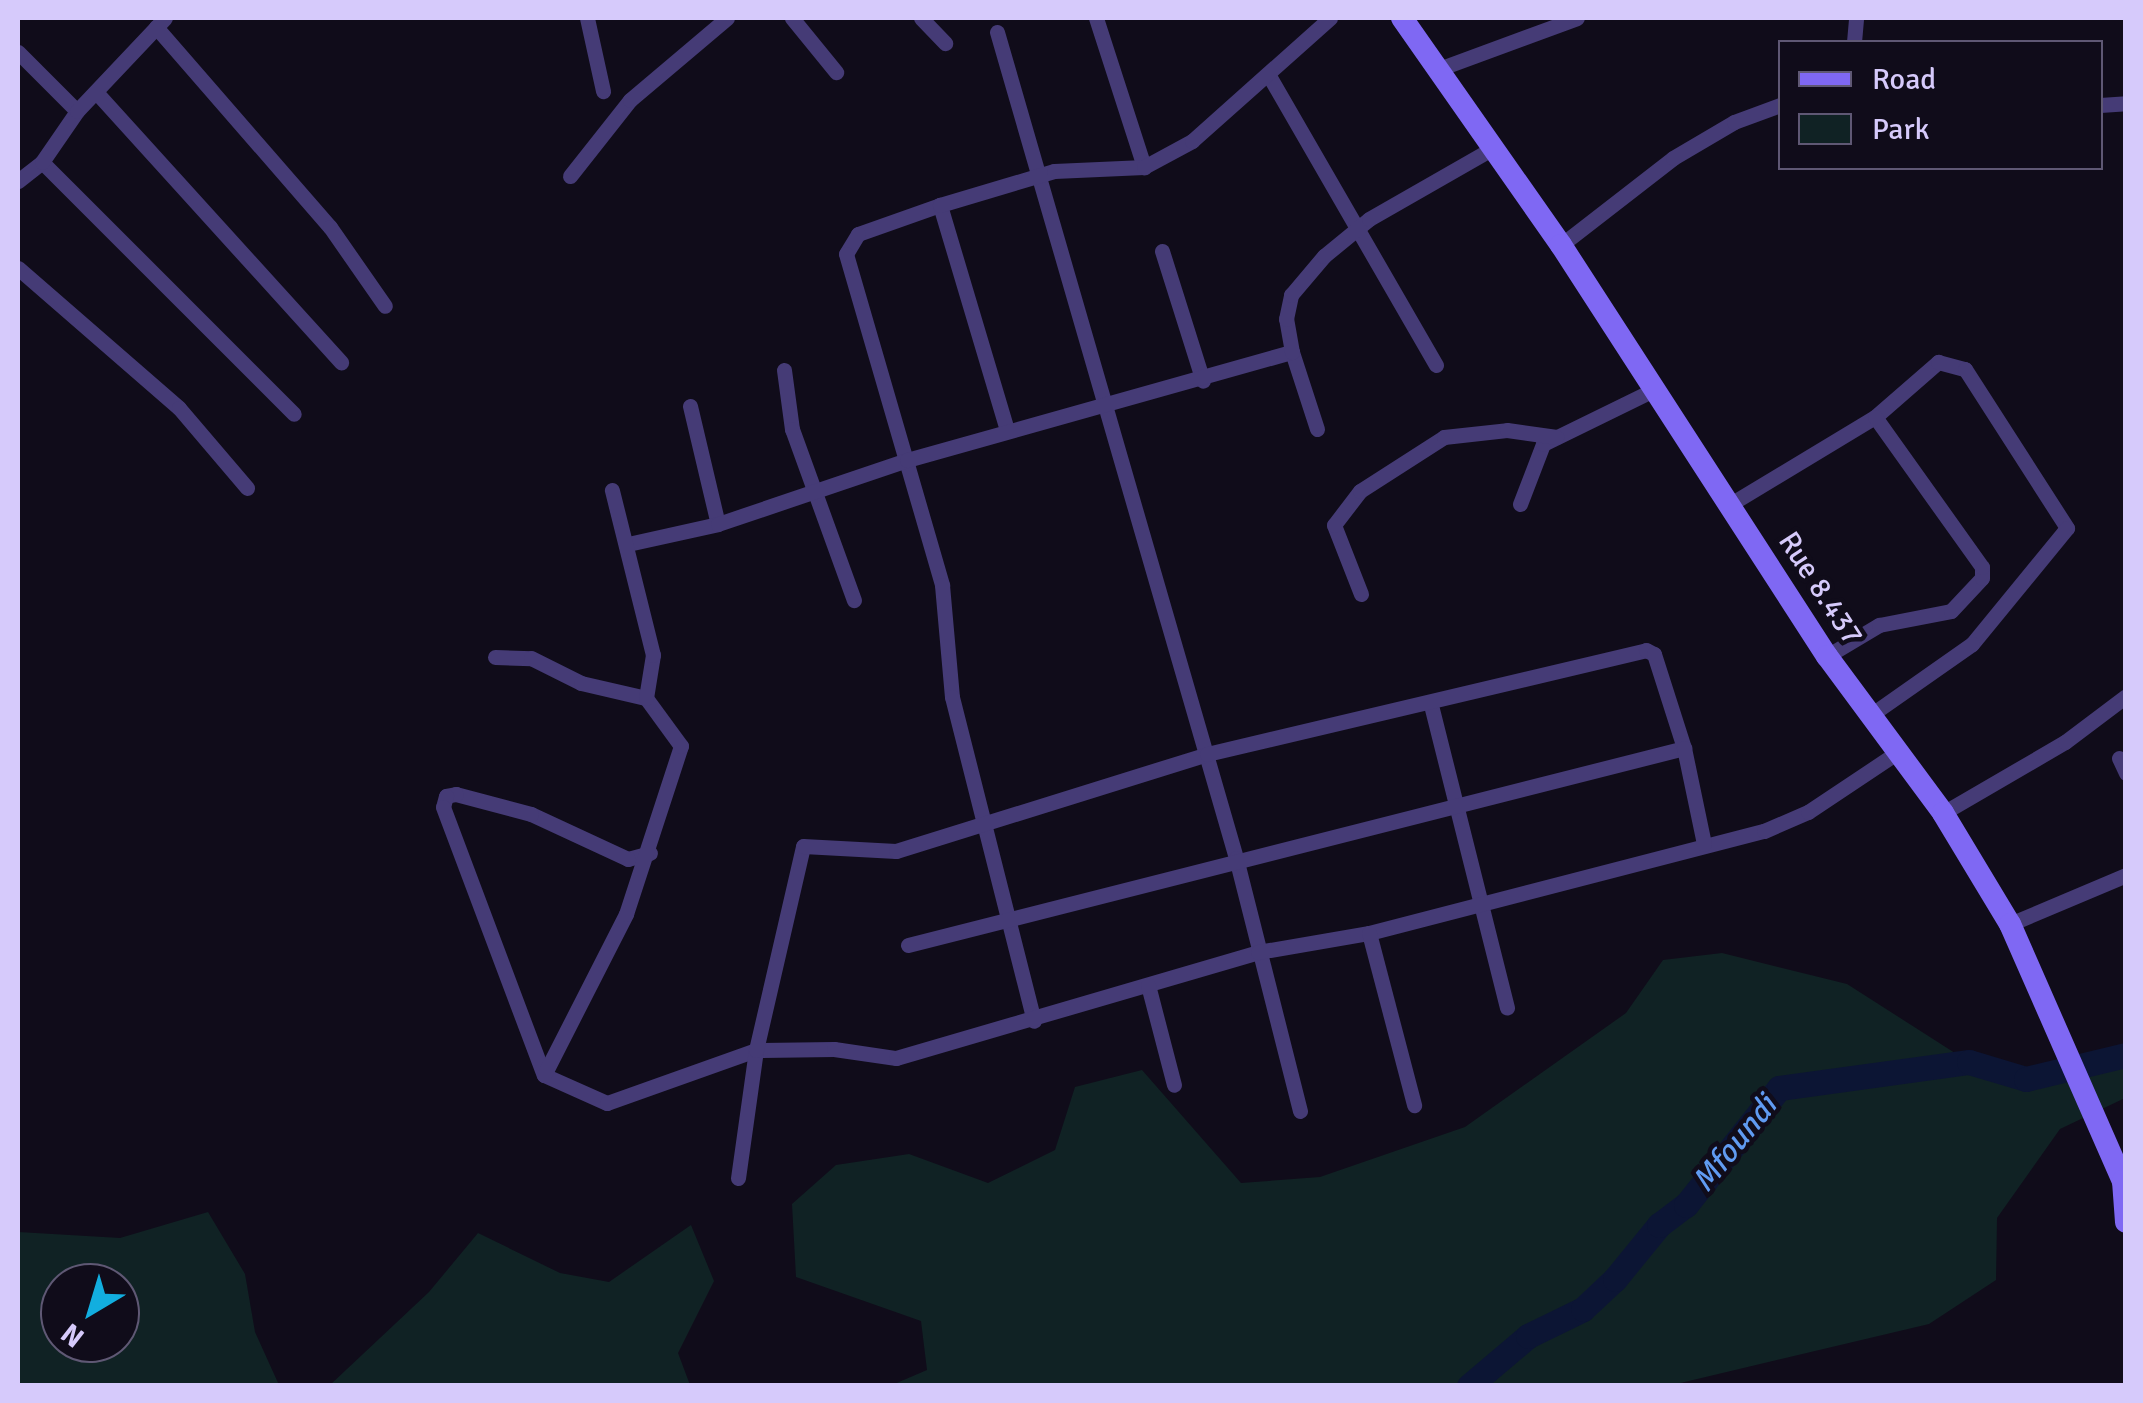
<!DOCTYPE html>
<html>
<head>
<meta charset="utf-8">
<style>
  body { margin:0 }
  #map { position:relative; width:2143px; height:1403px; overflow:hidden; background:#100c1a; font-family:Signika,sans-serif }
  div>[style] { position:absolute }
  .green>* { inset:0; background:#102224 }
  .river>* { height:25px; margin:-12.5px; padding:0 12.5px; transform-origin:12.5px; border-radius:12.5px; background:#0c1534 }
  .street>* { height:15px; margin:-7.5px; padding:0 7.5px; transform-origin:7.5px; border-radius:7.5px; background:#453b76 }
  .secondary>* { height:22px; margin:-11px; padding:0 11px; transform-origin:11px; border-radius:11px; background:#7f68f3 }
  span { translate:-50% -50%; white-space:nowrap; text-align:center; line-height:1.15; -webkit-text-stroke:9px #100c1a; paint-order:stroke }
  .street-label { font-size:30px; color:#d6cafb }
  .water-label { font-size:32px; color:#609bf2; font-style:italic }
  .frame { position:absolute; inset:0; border:20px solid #d6cafb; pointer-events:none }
  .legend { position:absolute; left:1778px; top:40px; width:325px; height:130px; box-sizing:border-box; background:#100c1a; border:2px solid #5f5874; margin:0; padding:12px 18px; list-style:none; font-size:30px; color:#d6cafb }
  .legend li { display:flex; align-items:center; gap:20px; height:50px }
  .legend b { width:50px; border:2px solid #5f5874 }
  .north { position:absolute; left:40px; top:1263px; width:100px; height:100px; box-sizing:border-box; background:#100c1a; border:2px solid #5f5874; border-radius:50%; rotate:218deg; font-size:28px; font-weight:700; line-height:40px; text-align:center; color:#d6cafb }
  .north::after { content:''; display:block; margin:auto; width:35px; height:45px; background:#12aedf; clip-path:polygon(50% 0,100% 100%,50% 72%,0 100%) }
</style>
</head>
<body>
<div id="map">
  <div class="green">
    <i style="clip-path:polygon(1722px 953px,1847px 984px,1969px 1062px,2026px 1079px,2125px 1055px,2125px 1098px,2060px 1129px,1997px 1218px,1996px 1280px,1929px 1324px,1672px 1385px,892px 1385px,927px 1370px,921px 1321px,796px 1277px,792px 1204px,836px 1165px,909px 1154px,988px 1183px,1055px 1150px,1075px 1087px,1142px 1070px,1241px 1183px,1320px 1177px,1465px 1127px,1626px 1013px,1663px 960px)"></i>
    <i style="clip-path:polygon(evenodd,208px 1212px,245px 1274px,255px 1332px,279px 1385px,18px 1385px,18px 1232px,120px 1238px,208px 1212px,60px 1283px,120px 1283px,120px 1343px,60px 1343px,60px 1283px)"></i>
    <i style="clip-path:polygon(691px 1225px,714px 1281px,678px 1353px,690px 1385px,330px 1385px,429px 1292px,478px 1233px,560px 1273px,609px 1282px)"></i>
  </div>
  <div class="river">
    <i style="left:1469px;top:1386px;width:77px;rotate:-40.3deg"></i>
    <i style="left:1528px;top:1336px;width:61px;rotate:-26.1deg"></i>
    <i style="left:1583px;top:1309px;width:44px;rotate:-43.2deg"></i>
    <i style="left:1615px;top:1279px;width:70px;rotate:-50.8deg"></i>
    <i style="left:1659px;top:1225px;width:34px;rotate:-37deg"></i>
    <i style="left:1686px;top:1205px;width:149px;rotate:-51.5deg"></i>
    <i style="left:1779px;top:1088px;width:192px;rotate:-7.8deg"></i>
    <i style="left:1969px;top:1062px;width:59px;rotate:16.6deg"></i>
    <i style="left:2026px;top:1079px;width:103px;rotate:-13.5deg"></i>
  </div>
  <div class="street">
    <i style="left:587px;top:18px;width:75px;rotate:77.6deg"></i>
    <i style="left:792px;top:18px;width:70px;rotate:50.8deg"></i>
    <i style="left:921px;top:18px;width:35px;rotate:46deg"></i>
    <i style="left:1096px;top:18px;width:157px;rotate:72.1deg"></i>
    <i style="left:156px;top:27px;width:265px;rotate:49deg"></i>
    <i style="left:330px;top:227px;width:96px;rotate:55.2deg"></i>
    <i style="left:997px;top:32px;width:860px;rotate:73.86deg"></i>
    <i style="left:1236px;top:858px;width:261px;rotate:75.8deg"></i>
    <i style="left:1854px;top:42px;width:24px;rotate:-85deg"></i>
    <i style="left:18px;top:52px;width:83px;rotate:45deg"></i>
    <i style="left:1436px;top:70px;width:150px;rotate:-20.2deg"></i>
    <i style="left:1268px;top:74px;width:336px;rotate:60deg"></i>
    <i style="left:96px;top:92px;width:365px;rotate:47.8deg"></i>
    <i style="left:2100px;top:105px;width:26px;rotate:-4deg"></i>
    <i style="left:42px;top:162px;width:356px;rotate:45deg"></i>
    <i style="left:570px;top:176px;width:97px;rotate:-51.7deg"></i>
    <i style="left:630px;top:100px;width:127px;rotate:-40.2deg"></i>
    <i style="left:18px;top:181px;width:31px;rotate:-38deg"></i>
    <i style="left:42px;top:162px;width:62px;rotate:-55.5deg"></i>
    <i style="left:77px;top:111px;width:128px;rotate:-46.6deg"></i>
    <i style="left:940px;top:205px;width:87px;rotate:160.5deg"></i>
    <i style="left:858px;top:234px;width:23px;rotate:121deg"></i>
    <i style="left:846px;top:254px;width:345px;rotate:73.8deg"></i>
    <i style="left:942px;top:585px;width:112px;rotate:84.9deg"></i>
    <i style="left:952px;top:697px;width:334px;rotate:75.8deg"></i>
    <i style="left:1561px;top:245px;width:142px;rotate:-37.8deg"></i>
    <i style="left:1673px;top:158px;width:71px;rotate:-30.5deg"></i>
    <i style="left:1734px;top:122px;width:49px;rotate:-20.3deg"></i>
    <i style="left:1162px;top:251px;width:136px;rotate:72.5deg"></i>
    <i style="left:18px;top:268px;width:213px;rotate:41deg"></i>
    <i style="left:179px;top:408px;width:105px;rotate:49.6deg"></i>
    <i style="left:1292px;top:352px;width:81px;rotate:72deg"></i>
    <i style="left:784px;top:370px;width:60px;rotate:82.3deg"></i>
    <i style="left:792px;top:429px;width:182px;rotate:70.1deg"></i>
    <i style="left:690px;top:406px;width:121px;rotate:76.7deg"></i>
    <i style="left:1007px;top:430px;width:235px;rotate:-106.6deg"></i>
    <i style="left:940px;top:205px;width:119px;rotate:-16.6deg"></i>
    <i style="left:1054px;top:171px;width:90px;rotate:-2.5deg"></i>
    <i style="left:1144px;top:167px;width:55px;rotate:-28.4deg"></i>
    <i style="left:1192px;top:141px;width:185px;rotate:-41.7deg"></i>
    <i style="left:1520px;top:504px;width:64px;rotate:-69deg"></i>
    <i style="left:1543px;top:444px;width:120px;rotate:-26.1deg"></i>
    <i style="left:1729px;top:505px;width:170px;rotate:-31.1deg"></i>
    <i style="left:1875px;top:417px;width:84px;rotate:-41.1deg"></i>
    <i style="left:1938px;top:362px;width:28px;rotate:15deg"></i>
    <i style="left:1965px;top:369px;width:189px;rotate:57.3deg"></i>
    <i style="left:2067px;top:528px;width:150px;rotate:129.3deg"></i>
    <i style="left:1972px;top:644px;width:126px;rotate:145deg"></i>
    <i style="left:628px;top:544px;width:92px;rotate:-12.5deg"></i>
    <i style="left:718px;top:524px;width:200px;rotate:-18.7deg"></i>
    <i style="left:907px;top:460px;width:400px;rotate:-15.7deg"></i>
    <i style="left:1292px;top:352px;width:34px;rotate:-100deg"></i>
    <i style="left:1286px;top:319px;width:25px;rotate:-78deg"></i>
    <i style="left:1291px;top:295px;width:51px;rotate:-49.8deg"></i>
    <i style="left:1324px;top:256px;width:58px;rotate:-39.4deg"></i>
    <i style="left:1369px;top:219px;width:141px;rotate:-29.8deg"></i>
    <i style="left:1361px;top:594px;width:74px;rotate:-111.4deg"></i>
    <i style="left:1334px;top:525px;width:43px;rotate:-52.6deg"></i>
    <i style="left:1360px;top:491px;width:100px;rotate:-32.7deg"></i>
    <i style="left:1444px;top:437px;width:63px;rotate:-6.3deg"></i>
    <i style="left:1507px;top:430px;width:50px;rotate:8deg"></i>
    <i style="left:1827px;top:656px;width:61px;rotate:-30.8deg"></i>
    <i style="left:1879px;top:625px;width:73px;rotate:-11deg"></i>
    <i style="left:1951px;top:611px;width:45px;rotate:-46.8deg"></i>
    <i style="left:1982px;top:578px;width:11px;rotate:-90deg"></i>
    <i style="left:1982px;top:567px;width:184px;rotate:-125.5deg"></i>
    <i style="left:495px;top:657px;width:36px;rotate:2deg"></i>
    <i style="left:531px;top:658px;width:56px;rotate:26.6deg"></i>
    <i style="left:581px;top:683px;width:67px;rotate:13deg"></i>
    <i style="left:1431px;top:705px;width:312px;rotate:75.9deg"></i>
    <i style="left:2119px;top:758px;width:17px;rotate:65deg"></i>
    <i style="left:1943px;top:813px;width:141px;rotate:-30.2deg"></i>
    <i style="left:2065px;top:742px;width:76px;rotate:-37deg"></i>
    <i style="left:650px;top:853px;width:23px;rotate:165deg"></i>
    <i style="left:628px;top:859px;width:107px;rotate:-155.1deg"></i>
    <i style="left:531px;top:814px;width:78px;rotate:-165.1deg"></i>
    <i style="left:456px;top:794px;width:10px;rotate:169deg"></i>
    <i style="left:446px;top:796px;width:11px;rotate:105deg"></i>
    <i style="left:443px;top:807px;width:286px;rotate:69.4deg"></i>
    <i style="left:544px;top:1075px;width:69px;rotate:24deg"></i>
    <i style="left:607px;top:1103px;width:158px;rotate:-19.6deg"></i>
    <i style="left:756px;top:1050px;width:78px;rotate:-0.7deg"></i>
    <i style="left:834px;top:1049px;width:63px;rotate:8.3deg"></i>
    <i style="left:896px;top:1058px;width:377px;rotate:-16.3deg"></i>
    <i style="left:1258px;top:952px;width:113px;rotate:-9.7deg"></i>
    <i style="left:1369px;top:933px;width:408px;rotate:-14.5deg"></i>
    <i style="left:1764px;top:831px;width:48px;rotate:-23.4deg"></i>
    <i style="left:1808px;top:812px;width:108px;rotate:-33.7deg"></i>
    <i style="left:2010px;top:924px;width:126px;rotate:-22.9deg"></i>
    <i style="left:1369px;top:933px;width:178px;rotate:75.3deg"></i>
    <i style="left:908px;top:945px;width:801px;rotate:-14.24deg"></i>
    <i style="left:1148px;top:985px;width:103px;rotate:75.4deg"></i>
    <i style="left:544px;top:1075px;width:181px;rotate:-63deg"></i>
    <i style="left:626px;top:914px;width:177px;rotate:-71.9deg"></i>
    <i style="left:681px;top:746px;width:59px;rotate:-126.1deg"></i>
    <i style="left:646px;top:698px;width:44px;rotate:-80.8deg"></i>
    <i style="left:653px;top:655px;width:170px;rotate:-104deg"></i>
    <i style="left:738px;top:1178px;width:129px;rotate:-82deg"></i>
    <i style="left:756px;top:1050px;width:209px;rotate:-77deg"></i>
    <i style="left:803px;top:846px;width:93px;rotate:3.1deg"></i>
    <i style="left:896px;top:851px;width:326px;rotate:-17.3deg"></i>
    <i style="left:1207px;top:754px;width:451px;rotate:-13.3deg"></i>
    <i style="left:1646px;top:650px;width:9px;rotate:27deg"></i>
    <i style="left:1654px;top:654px;width:99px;rotate:72.3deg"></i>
    <i style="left:1684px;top:748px;width:98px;rotate:78.2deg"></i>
  </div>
  <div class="secondary">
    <i style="left:1402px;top:18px;width:277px;rotate:55deg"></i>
    <i style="left:1561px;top:245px;width:490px;rotate:57.1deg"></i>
    <i style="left:1827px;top:656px;width:195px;rotate:53.5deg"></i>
    <i style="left:1943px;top:813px;width:130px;rotate:58.9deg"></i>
    <i style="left:2010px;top:924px;width:281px;rotate:66.3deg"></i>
    <i style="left:2123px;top:1181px;width:41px;rotate:85.8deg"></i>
  </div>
  <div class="street-label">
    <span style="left:1820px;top:589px;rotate:57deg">Rue 8.437</span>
  </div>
  <div class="water-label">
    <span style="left:1735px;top:1144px;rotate:-51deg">Mfoundi</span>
  </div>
  <div class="frame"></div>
  <ul class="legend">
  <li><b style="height:12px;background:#7f68f3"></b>Road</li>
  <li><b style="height:28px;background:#102224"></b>Park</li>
  </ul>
  <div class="north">N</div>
</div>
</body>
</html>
